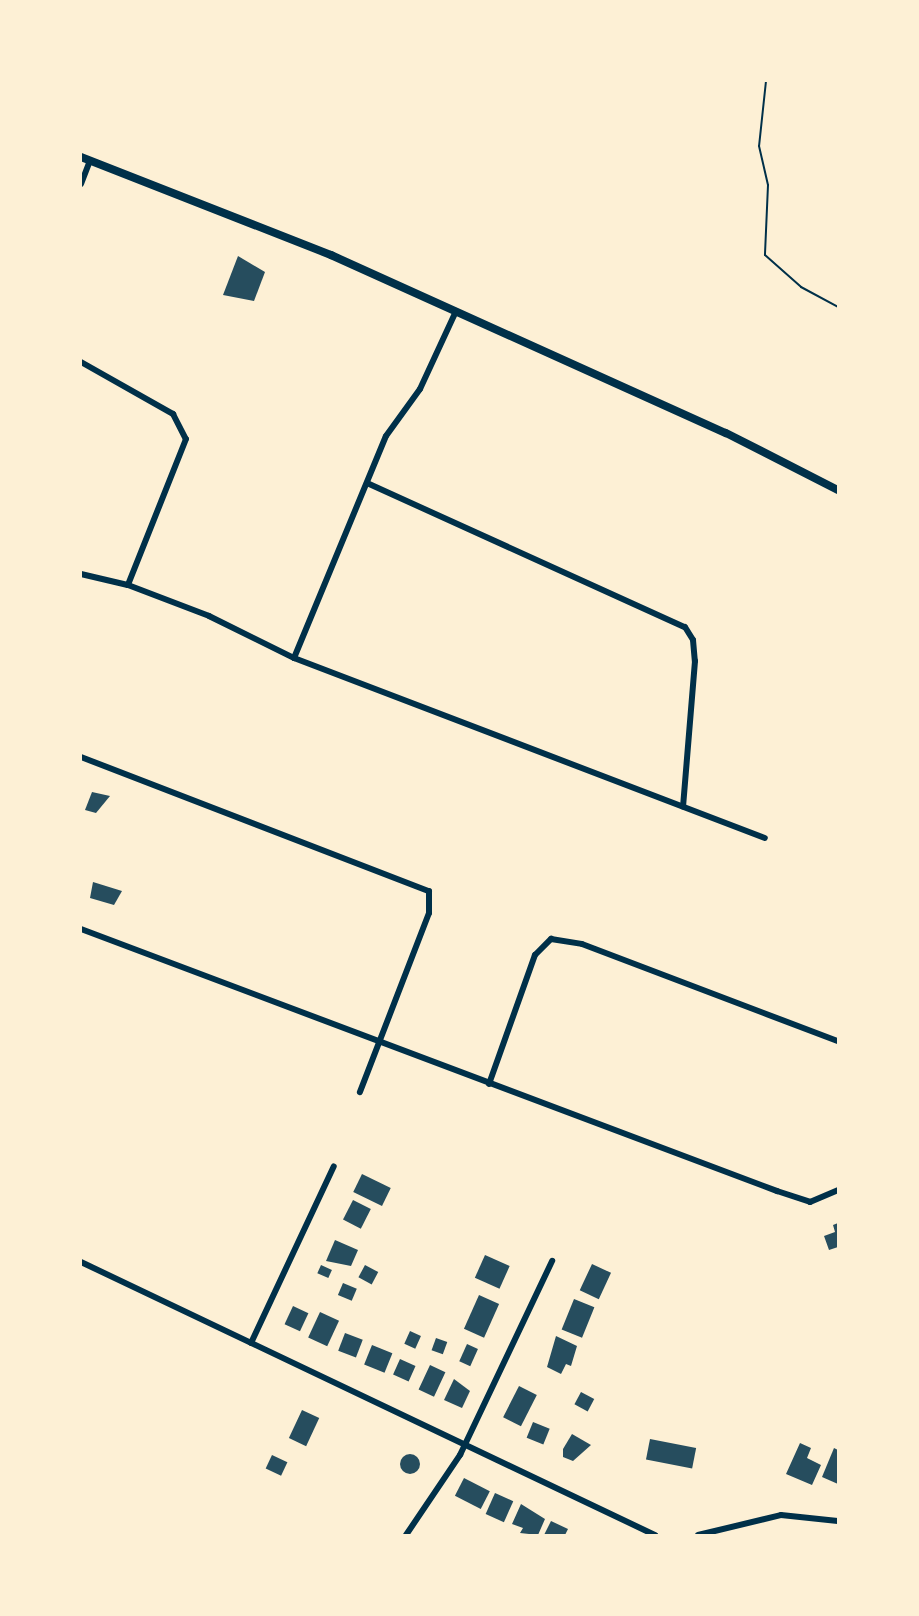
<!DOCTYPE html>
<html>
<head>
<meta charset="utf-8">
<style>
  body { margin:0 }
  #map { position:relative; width:919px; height:1616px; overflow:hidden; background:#fdf0d5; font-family:"IBM Plex Sans",sans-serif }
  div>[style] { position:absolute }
  .building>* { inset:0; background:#264d5e; transform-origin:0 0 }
  .round { border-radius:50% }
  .path>* { height:2px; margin:-1px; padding:0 1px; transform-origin:1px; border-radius:1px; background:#003049 }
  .minor>* { height:6px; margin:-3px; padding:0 3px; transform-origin:3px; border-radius:3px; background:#003049 }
  .tertiary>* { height:8px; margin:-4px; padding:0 4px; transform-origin:4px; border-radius:4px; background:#003049 }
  span { translate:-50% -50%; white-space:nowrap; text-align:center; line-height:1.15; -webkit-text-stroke:6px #fdf0d5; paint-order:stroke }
  .frame { position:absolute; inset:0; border:82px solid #fdf0d5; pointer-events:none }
</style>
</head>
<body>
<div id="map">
  <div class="building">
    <i style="clip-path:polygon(238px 256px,265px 272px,254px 301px,223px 295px)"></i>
    <i style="clip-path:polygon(92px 792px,110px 796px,96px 813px,85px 810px)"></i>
    <i style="clip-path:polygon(93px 882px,122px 891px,114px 905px,90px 898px)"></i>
    <i style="left:362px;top:1174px;width:32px;height:20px;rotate:26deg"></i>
    <i style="left:353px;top:1200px;width:20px;height:22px;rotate:27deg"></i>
    <i style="clip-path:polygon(838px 1223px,838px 1247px,829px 1250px,824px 1236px,835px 1232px,833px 1225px)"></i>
    <i style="clip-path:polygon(335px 1240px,358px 1250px,351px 1266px,326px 1261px)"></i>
    <i style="left:485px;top:1255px;width:27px;height:25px;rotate:24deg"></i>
    <i style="left:592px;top:1264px;width:21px;height:29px;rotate:25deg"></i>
    <i style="left:321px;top:1265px;width:12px;height:9px;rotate:24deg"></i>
    <i style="left:365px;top:1265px;width:15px;height:14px;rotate:28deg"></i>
    <i style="left:343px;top:1283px;width:15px;height:13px;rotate:23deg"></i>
    <i style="left:479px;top:1295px;width:22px;height:37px;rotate:24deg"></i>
    <i style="left:574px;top:1299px;width:22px;height:33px;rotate:22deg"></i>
    <i style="left:293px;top:1306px;width:17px;height:20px;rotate:25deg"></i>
    <i style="left:320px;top:1312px;width:21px;height:28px;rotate:25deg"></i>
    <i style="left:410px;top:1331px;width:12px;height:14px;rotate:24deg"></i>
    <i style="left:345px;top:1333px;width:19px;height:19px;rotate:21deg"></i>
    <i style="clip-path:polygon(556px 1336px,577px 1346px,571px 1366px,566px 1364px,561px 1374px,547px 1367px)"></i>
    <i style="left:436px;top:1338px;width:12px;height:13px;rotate:20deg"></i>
    <i style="left:467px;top:1344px;width:12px;height:19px;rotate:24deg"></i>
    <i style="left:372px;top:1345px;width:22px;height:21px;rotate:22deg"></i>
    <i style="left:400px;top:1359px;width:17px;height:17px;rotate:24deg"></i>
    <i style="left:430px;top:1365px;width:17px;height:27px;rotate:25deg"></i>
    <i style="clip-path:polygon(454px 1379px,470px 1391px,462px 1408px,444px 1400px)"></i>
    <i style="left:519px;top:1386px;width:20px;height:35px;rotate:27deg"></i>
    <i style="left:581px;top:1392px;width:15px;height:14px;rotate:28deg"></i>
    <i style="left:302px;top:1410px;width:19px;height:31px;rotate:25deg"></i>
    <i style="left:533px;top:1422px;width:18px;height:17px;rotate:22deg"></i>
    <i style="clip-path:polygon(572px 1434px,591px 1445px,573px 1461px,563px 1457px,563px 1449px)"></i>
    <i style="left:650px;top:1439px;width:47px;height:21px;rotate:11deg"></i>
    <i style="clip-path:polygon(800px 1443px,811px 1448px,807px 1458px,821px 1465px,812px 1485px,786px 1474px)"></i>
    <i style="clip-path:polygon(834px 1448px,838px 1450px,838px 1484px,822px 1477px)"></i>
    <i class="round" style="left:400px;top:1454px;width:20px;height:20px"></i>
    <i style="left:272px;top:1455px;width:17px;height:15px;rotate:25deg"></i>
    <i style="left:464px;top:1478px;width:29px;height:20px;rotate:27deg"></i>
    <i style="left:495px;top:1493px;width:20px;height:23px;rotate:24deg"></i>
    <i style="clip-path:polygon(521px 1504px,545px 1519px,538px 1535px,520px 1533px,523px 1528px,512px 1524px)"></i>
    <i style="clip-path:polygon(551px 1521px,568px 1529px,565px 1535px,544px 1535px)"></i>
  </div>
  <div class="path">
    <i style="left:766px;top:81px;width:65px;rotate:96.1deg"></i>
    <i style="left:759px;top:146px;width:40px;rotate:77deg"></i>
    <i style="left:768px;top:185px;width:70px;rotate:92.5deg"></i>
    <i style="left:765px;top:255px;width:48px;rotate:41.6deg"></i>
    <i style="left:801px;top:287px;width:42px;rotate:28.4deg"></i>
  </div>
  <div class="minor">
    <i style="left:81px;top:184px;width:25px;rotate:-69deg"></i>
    <i style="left:81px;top:362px;width:106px;rotate:29.5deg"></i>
    <i style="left:173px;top:414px;width:28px;rotate:63deg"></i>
    <i style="left:186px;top:439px;width:157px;rotate:111.7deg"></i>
    <i style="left:367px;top:483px;width:349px;rotate:24.4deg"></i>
    <i style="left:685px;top:627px;width:15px;rotate:58deg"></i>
    <i style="left:693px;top:640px;width:21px;rotate:85deg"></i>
    <i style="left:695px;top:661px;width:146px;rotate:94.7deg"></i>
    <i style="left:81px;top:574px;width:48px;rotate:13.2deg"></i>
    <i style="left:128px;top:585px;width:87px;rotate:20.9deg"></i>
    <i style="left:209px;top:616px;width:95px;rotate:26.3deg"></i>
    <i style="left:294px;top:658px;width:504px;rotate:20.92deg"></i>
    <i style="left:294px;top:658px;width:240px;rotate:-67.5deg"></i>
    <i style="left:386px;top:436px;width:58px;rotate:-54.1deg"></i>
    <i style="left:420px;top:389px;width:86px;rotate:-65.2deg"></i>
    <i style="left:81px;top:757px;width:373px;rotate:21.1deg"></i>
    <i style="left:429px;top:891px;width:22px;rotate:90deg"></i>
    <i style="left:429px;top:913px;width:192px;rotate:111.1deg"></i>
    <i style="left:81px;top:929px;width:744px;rotate:20.63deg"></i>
    <i style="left:777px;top:1191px;width:35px;rotate:18deg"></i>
    <i style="left:810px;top:1202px;width:30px;rotate:-23deg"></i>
    <i style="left:489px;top:1084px;width:137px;rotate:-70.4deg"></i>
    <i style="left:535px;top:955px;width:23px;rotate:-45deg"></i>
    <i style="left:551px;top:939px;width:31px;rotate:9deg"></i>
    <i style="left:582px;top:944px;width:274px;rotate:20.8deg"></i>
    <i style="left:81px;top:1262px;width:636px;rotate:25.44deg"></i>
    <i style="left:251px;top:1343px;width:195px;rotate:-64.9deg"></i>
    <i style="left:406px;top:1535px;width:97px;rotate:-56deg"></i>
    <i style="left:460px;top:1455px;width:215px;rotate:-64.6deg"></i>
    <i style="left:698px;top:1535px;width:85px;rotate:-13.5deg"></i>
    <i style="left:781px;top:1515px;width:57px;rotate:6deg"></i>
  </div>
  <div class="tertiary">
    <i style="left:81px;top:157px;width:269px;rotate:21.4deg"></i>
    <i style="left:331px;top:255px;width:433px;rotate:24.3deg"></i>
    <i style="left:726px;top:433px;width:126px;rotate:27deg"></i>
  </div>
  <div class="frame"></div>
</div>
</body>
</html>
